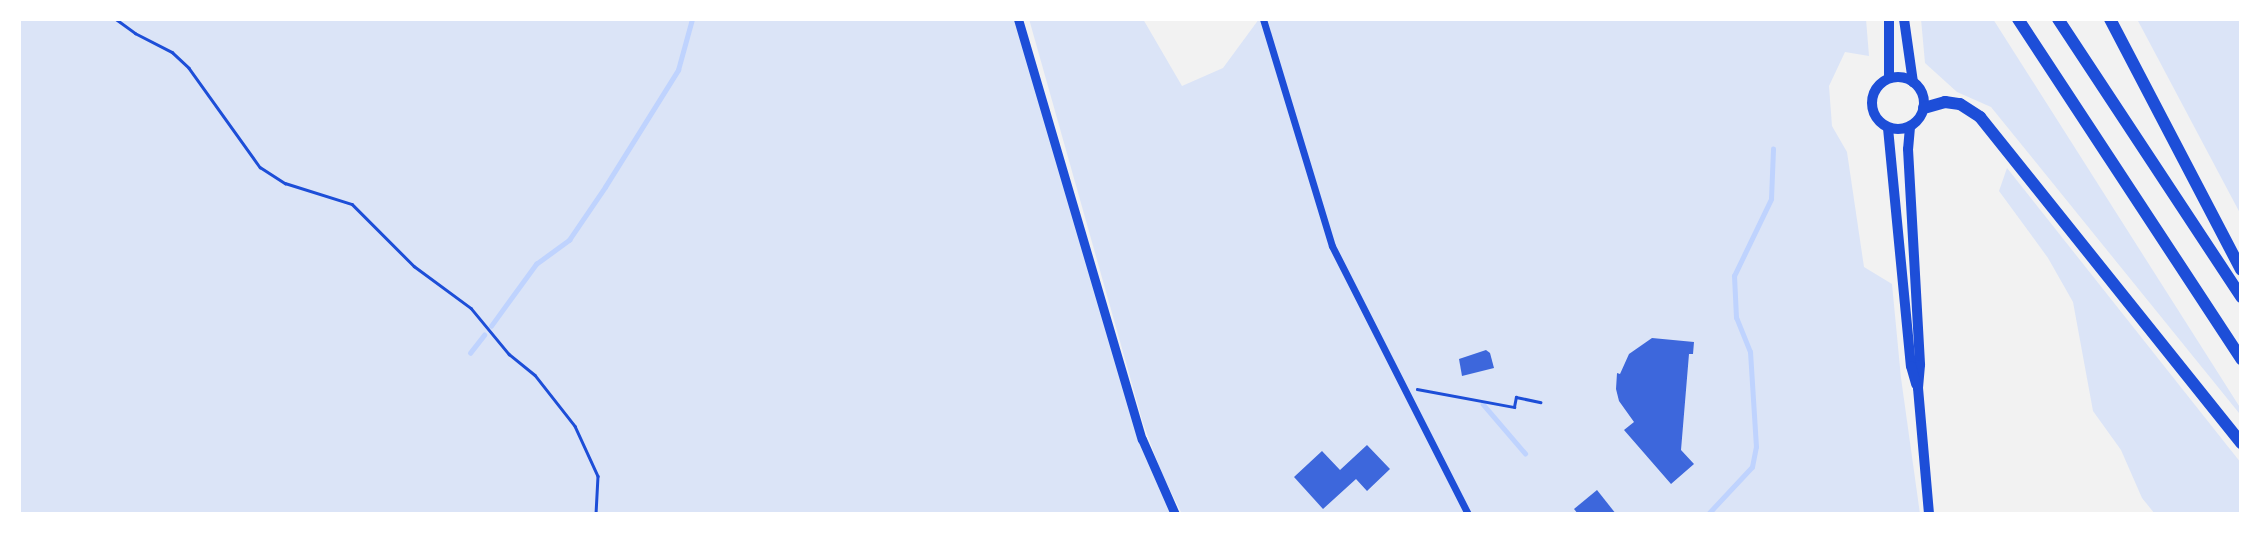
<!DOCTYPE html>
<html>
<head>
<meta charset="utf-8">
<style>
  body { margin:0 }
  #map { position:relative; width:2260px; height:533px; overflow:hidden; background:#f2f2f2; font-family:"Roboto Serif",serif }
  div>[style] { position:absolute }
  .green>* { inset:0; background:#dbe4f7 }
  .stream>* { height:4.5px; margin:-2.25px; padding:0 2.25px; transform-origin:2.25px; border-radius:2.25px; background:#bfd3fe }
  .building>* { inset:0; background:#3d67dc }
  .path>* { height:2.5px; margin:-1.25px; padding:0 1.25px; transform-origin:1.25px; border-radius:1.25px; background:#1d4ed8 }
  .minor>* { height:7px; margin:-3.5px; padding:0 3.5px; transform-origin:3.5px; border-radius:3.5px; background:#1d4ed8 }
  .tertiary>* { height:9px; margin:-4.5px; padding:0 4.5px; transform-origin:4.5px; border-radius:4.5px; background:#1d4ed8 }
  .secondary>* { height:10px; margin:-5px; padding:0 5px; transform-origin:5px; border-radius:5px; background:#1d4ed8 }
  .secondary>.ring { margin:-5px; padding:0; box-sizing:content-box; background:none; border:10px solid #1d4ed8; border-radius:50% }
  .motorway>* { height:12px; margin:-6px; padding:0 6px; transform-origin:6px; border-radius:6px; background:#1d4ed8 }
  span { translate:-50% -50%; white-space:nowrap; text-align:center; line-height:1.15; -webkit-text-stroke:6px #fff; paint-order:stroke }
  .frame { position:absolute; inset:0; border:21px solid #fff; pointer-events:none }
</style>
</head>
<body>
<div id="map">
  <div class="green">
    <i style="clip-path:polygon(19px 19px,1014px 19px,1122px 372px,1173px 514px,19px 514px)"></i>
    <i style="clip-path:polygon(1029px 19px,1143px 19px,1182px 86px,1223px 68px,1259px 19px,1866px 19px,1869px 56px,1845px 52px,1829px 86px,1832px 126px,1847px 152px,1864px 267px,1892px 284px,1901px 378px,1920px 514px,1182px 514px,1162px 474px,1143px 423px)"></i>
    <i style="clip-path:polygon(1921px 19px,1993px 19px,2241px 409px,2239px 413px,1991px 107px,1957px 92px,1925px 63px)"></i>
    <i style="clip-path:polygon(2137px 19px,2241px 19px,2241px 215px)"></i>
    <i style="clip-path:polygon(2007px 168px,2241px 463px,2241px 514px,2155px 514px,2142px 498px,2121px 450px,2093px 411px,2073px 302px,2048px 258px,1999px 191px)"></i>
  </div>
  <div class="stream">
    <i style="left:491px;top:326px;width:77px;rotate:-54deg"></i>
    <i style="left:536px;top:264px;width:41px;rotate:-36deg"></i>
    <i style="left:569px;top:240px;width:64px;rotate:-55.8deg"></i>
    <i style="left:605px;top:187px;width:138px;rotate:-58deg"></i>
    <i style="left:678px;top:70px;width:53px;rotate:-74.6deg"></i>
    <i style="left:470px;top:353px;width:23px;rotate:-52deg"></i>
    <i style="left:1483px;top:404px;width:65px;rotate:49.4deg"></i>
    <i style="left:1708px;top:514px;width:64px;rotate:-46.9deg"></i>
    <i style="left:1752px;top:467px;width:20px;rotate:-79deg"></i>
    <i style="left:1756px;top:447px;width:95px;rotate:-93.6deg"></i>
    <i style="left:1750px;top:352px;width:37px;rotate:-112deg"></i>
    <i style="left:1736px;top:318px;width:42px;rotate:-92.7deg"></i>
    <i style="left:1734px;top:276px;width:85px;rotate:-64.3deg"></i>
    <i style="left:1771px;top:199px;width:50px;rotate:-87.7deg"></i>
  </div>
  <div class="building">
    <i style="clip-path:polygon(1652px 338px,1694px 342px,1693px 354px,1689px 354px,1681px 450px,1694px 464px,1671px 484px,1624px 430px,1634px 422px,1619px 401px,1616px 389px,1617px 373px,1620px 374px,1629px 354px)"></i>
    <i style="clip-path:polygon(1486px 350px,1490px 353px,1494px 368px,1462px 376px,1459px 359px)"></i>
    <i style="clip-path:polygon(1367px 445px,1390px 469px,1367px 491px,1356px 479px,1323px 509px,1294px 477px,1322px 451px,1340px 470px)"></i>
    <i style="clip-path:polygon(1597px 490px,1616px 514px,1578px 514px,1574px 509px)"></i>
  </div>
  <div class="path">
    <i style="left:116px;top:19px;width:24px;rotate:36deg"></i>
    <i style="left:135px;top:33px;width:42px;rotate:27.2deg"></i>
    <i style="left:172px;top:52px;width:23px;rotate:43deg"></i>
    <i style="left:189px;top:68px;width:122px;rotate:54.4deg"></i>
    <i style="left:260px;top:167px;width:30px;rotate:33deg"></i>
    <i style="left:285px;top:183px;width:70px;rotate:17.4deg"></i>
    <i style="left:352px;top:204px;width:88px;rotate:45deg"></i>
    <i style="left:414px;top:266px;width:71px;rotate:36.4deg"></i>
    <i style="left:471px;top:308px;width:60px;rotate:50.4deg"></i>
    <i style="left:509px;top:354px;width:33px;rotate:39deg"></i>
    <i style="left:535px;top:375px;width:65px;rotate:51.9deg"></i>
    <i style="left:575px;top:426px;width:55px;rotate:65.3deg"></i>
    <i style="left:598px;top:476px;width:38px;rotate:93deg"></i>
    <i style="left:1417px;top:389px;width:99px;rotate:10.5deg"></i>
    <i style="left:1514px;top:407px;width:10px;rotate:-79deg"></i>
    <i style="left:1516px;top:397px;width:25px;rotate:12deg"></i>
  </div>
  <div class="minor">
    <i style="left:1263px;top:19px;width:237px;rotate:73.1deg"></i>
    <i style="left:1332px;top:246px;width:301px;rotate:63.1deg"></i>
  </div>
  <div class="tertiary">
    <i style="left:1018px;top:19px;width:438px;rotate:73.6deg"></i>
    <i style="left:1142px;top:439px;width:82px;rotate:66.3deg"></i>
  </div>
  <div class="secondary">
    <i style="left:1889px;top:19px;width:59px;rotate:90deg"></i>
    <i style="left:1904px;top:19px;width:64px;rotate:81.9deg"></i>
    <i class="ring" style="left:1872px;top:77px;width:42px;height:42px"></i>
    <i style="left:1910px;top:127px;width:22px;rotate:95deg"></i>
    <i style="left:1908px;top:149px;width:216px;rotate:86.8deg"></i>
    <i style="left:1920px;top:365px;width:23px;rotate:95deg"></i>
    <i style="left:1918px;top:388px;width:126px;rotate:85deg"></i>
    <i style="left:1888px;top:128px;width:239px;rotate:84.5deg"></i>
    <i style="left:1911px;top:366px;width:19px;rotate:74deg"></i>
  </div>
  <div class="motorway">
    <i style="left:2018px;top:19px;width:407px;rotate:56.7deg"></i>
    <i style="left:2058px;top:19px;width:333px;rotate:56.6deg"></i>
    <i style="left:2110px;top:19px;width:283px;rotate:62.4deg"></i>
    <i style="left:1924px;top:108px;width:22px;rotate:-16deg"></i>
    <i style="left:1945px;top:102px;width:15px;rotate:8deg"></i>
    <i style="left:1960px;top:104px;width:24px;rotate:33deg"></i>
    <i style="left:1980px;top:117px;width:418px;rotate:51.3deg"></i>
  </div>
  <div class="frame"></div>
</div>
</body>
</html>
